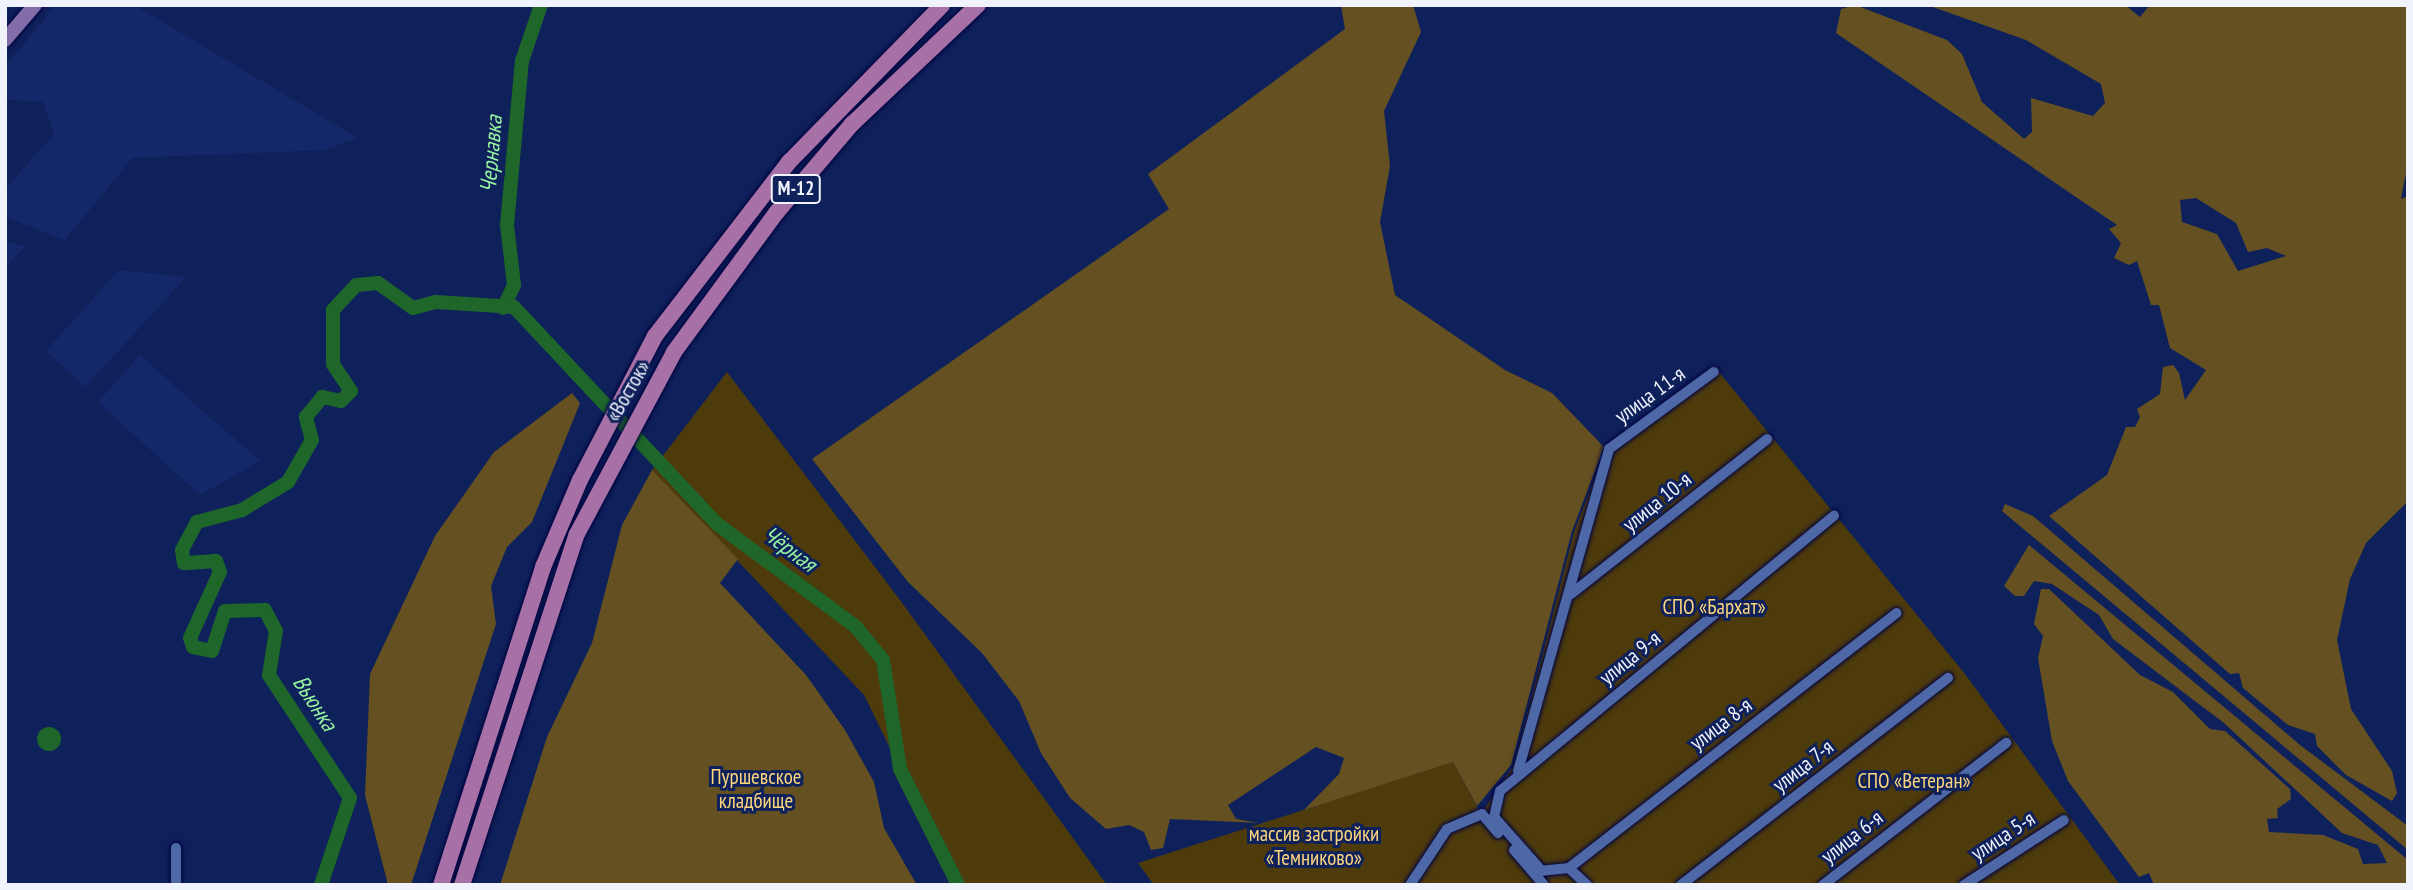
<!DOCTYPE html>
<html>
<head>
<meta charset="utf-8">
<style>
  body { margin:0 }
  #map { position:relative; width:2413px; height:890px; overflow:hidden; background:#0f215b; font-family:"PT Sans Narrow",sans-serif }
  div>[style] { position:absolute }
  .built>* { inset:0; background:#142869 }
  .green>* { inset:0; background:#4e3b0c }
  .forest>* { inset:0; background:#645021 }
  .water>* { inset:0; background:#1e662a }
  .round { border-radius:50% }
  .river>* { height:14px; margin:-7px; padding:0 7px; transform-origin:7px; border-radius:7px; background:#1e662a }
  .roads { filter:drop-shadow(0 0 2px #02043e) drop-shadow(0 0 2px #02043e) }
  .minor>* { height:10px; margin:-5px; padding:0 5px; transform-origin:5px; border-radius:5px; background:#4d67a7 }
  .major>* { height:14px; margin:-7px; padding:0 7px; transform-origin:7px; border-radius:7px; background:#836da8 }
  .highway>* { height:16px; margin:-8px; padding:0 8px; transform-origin:8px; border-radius:8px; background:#a771a8 }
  span { translate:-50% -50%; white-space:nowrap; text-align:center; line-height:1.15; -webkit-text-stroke:6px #0f215b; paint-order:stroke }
  .shield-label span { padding:2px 5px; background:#0f215b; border:2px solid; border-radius:5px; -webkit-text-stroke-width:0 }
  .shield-label { font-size:19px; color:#f0f3fb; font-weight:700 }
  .street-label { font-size:21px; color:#f0f3fb }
  .park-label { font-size:21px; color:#fcd57c }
  .water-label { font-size:23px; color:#96f39f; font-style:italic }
  .frame { position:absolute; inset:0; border:7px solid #f0f3fb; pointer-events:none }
</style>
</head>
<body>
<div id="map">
  <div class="built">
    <i style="clip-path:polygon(56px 5px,134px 5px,358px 138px,325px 150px,132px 158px,65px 240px,5px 217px,5px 189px,54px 134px,43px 102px,5px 100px,5px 67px)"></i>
    <i style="clip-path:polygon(5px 240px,25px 247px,5px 268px)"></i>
    <i style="clip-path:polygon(119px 270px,186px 277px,85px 387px,46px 351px)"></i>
    <i style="clip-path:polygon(140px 355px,196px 405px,260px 461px,200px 495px,98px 402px)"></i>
  </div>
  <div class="green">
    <i style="clip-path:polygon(1714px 366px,1965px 674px,2120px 885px,1154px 885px,1138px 863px,1453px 762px,1481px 814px,1514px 765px,1574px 532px,1608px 444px)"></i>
    <i style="clip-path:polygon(727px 372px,900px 600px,1107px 885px,957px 885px,864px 695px,652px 470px)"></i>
  </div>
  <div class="forest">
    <i style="clip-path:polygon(1341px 5px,1413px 5px,1421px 32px,1384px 111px,1390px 166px,1380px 222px,1395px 295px,1505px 370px,1552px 393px,1604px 447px,1572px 531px,1511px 765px,1477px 806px,1453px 762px,1304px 810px,1339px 774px,1344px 758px,1316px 747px,1228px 805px,1236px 819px,1259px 823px,1170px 819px,1163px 848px,1151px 850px,1144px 832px,1129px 825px,1106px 829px,1070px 798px,1041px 753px,1019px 701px,982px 653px,908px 582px,812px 459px,1169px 209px,1148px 174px,1345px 29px)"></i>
    <i style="clip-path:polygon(evenodd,1855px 5px,1947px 40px,1962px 54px,1982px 102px,2024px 139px,2032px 132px,2031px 98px,2093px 116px,2105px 103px,2101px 84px,2026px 40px,1927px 5px,2125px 5px,2140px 17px,2150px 5px,2408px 5px,2408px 163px,2401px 199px,2408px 196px,2408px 501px,2366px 543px,2350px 579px,2337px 640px,2351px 709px,2392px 771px,2397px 793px,2392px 801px,2346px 775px,2317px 746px,2315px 734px,2288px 725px,2243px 688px,2239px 673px,2230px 674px,2049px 516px,2107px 475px,2126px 427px,2135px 427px,2140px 417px,2137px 409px,2160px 394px,2163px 367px,2173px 365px,2179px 373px,2185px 400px,2206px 370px,2170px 348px,2159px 305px,2151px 305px,2137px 261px,2129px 265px,2114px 258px,2121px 243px,2109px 229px,2117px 225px,1836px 33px,1841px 9px,1855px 5px,2196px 198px,2236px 223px,2248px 252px,2267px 248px,2286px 256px,2238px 271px,2217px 234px,2182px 222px,2180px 200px,2196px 198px)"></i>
    <i style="clip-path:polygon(572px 393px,580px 403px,532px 522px,507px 547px,491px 586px,496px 624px,411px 885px,388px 885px,365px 795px,370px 674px,435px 536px,494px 452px)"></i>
    <i style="clip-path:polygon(652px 470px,738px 559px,720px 583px,806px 675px,845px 730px,874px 782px,884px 828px,917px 885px,500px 885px,547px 737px,592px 643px,622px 525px)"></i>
    <i style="clip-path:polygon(2005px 504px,2033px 516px,2300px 745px,2408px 826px,2408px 850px,2002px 511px)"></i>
    <i style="clip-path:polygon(2029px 545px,2408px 860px,2408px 885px,2154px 885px,2149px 873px,2139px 877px,2068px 781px,2052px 741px,2038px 658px,2043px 636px,2034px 624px,2041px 589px,2049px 589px,2140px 675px,2173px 692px,2210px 729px,2225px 731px,2290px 789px,2291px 799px,2277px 809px,2278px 818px,2267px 819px,2269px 832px,2323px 835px,2358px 849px,2363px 864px,2387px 863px,2378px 845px,2342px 833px,2224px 723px,2113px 639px,2099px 615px,2052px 584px,2034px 581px,2024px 596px,2015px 596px,2004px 586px)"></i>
  </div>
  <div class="water">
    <i class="round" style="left:37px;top:727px;width:24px;height:24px"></i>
  </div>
  <div class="river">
    <i style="left:503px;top:308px;width:25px;rotate:-64deg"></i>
    <i style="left:514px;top:285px;width:60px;rotate:-96.7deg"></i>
    <i style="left:507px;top:225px;width:165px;rotate:-84.8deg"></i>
    <i style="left:522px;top:61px;width:59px;rotate:-71.3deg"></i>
    <i style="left:321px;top:885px;width:92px;rotate:-71.6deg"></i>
    <i style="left:350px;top:798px;width:147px;rotate:-123.4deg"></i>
    <i style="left:269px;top:675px;width:45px;rotate:-81deg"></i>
    <i style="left:276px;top:631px;width:24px;rotate:-118deg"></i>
    <i style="left:265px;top:610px;width:40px;rotate:178.6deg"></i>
    <i style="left:225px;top:611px;width:42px;rotate:108deg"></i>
    <i style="left:212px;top:651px;width:19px;rotate:-168deg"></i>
    <i style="left:193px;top:647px;width:9px;rotate:-108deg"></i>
    <i style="left:190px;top:638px;width:72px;rotate:-65.6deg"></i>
    <i style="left:220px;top:572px;width:12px;rotate:-110deg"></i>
    <i style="left:216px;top:561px;width:32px;rotate:176deg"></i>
    <i style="left:184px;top:563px;width:13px;rotate:-99deg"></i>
    <i style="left:182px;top:550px;width:32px;rotate:-62deg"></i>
    <i style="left:197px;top:522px;width:47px;rotate:-14.9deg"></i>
    <i style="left:242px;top:510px;width:54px;rotate:-31.3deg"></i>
    <i style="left:288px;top:482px;width:48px;rotate:-60.3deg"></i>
    <i style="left:312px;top:440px;width:24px;rotate:-105deg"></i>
    <i style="left:306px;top:417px;width:26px;rotate:-51deg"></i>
    <i style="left:322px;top:397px;width:19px;rotate:12deg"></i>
    <i style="left:341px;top:401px;width:14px;rotate:-45deg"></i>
    <i style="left:351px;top:391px;width:32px;rotate:-124deg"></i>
    <i style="left:333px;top:364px;width:54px;rotate:-90deg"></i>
    <i style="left:333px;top:310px;width:34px;rotate:-47deg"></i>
    <i style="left:356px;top:285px;width:22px;rotate:-5deg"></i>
    <i style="left:378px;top:283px;width:43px;rotate:35.5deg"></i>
    <i style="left:413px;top:308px;width:24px;rotate:-15deg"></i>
    <i style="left:436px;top:302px;width:78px;rotate:3.7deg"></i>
    <i style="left:514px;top:307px;width:297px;rotate:46.9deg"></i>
    <i style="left:717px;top:524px;width:173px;rotate:36.5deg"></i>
    <i style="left:856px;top:627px;width:43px;rotate:50.7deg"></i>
    <i style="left:883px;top:660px;width:110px;rotate:81.1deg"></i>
    <i style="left:900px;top:769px;width:130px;rotate:63.4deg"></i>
  </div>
  <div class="roads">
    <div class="minor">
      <i style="left:1571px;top:594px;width:250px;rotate:-38.3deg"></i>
      <i style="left:1518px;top:771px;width:335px;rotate:-74.2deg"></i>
      <i style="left:1609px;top:449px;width:130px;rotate:-36.3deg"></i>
      <i style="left:1514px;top:850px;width:46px;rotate:49.4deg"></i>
      <i style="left:1569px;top:868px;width:415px;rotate:-37.9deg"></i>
      <i style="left:176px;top:885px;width:37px;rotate:-90deg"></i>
      <i style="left:1410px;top:885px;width:67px;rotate:-56.5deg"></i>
      <i style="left:1447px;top:829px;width:38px;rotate:-23deg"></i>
      <i style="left:1482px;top:814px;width:25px;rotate:50deg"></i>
      <i style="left:1587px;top:885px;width:25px;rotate:-137deg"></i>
      <i style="left:1569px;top:868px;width:27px;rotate:174deg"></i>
      <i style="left:1542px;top:871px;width:72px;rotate:-131.6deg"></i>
      <i style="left:1494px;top:817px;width:27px;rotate:-77deg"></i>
      <i style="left:1500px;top:791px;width:433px;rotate:-39.5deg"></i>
      <i style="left:1681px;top:885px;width:338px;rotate:-37.8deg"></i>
      <i style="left:1823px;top:885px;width:232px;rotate:-37.8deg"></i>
      <i style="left:1964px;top:885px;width:119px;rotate:-33deg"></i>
    </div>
    <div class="major">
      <i style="left:5px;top:40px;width:46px;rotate:-49.4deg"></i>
    </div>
    <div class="highway">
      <i style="left:441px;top:885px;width:334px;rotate:-72.2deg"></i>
      <i style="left:543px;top:567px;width:95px;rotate:-67deg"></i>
      <i style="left:580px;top:480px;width:162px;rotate:-62.5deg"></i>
      <i style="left:655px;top:336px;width:220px;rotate:-52.4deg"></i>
      <i style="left:789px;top:162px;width:219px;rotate:-45.7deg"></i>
      <i style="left:462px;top:885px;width:369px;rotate:-71.9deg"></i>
      <i style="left:577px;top:534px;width:206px;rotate:-61.9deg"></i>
      <i style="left:674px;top:352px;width:174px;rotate:-53.7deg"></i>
      <i style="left:777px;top:212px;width:116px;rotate:-49.6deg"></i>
      <i style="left:852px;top:124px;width:173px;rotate:-43.4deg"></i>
    </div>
  </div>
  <div class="shield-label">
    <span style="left:796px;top:189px">М-12</span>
  </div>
  <div class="street-label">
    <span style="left:628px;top:391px;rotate:-60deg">«Восток»</span>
    <span style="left:1650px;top:395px;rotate:-36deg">улица 11-я</span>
    <span style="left:1657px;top:502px;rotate:-39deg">улица 10-я</span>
    <span style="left:1630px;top:658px;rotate:-39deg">улица 9-я</span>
    <span style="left:1721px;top:724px;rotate:-37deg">улица 8-я</span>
    <span style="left:1803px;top:766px;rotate:-38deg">улица 7-я</span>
    <span style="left:2003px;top:836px;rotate:-33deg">улица 5-я</span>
    <span style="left:1852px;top:837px;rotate:-38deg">улица 6-я</span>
  </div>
  <div class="park-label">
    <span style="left:1714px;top:607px">СПО «Бархат»</span>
    <span style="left:756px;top:789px">Пуршевское<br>кладбище</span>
    <span style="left:1914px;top:781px">СПО «Ветеран»</span>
    <span style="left:1314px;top:846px">массив застройки<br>«Темниково»</span>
  </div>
  <div class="water-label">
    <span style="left:491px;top:154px;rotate:-85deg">Чернавка</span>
    <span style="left:790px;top:549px;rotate:37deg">Чёрная</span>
    <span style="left:315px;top:703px;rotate:57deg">Вьюнка</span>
  </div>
  <div class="frame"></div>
</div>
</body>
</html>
